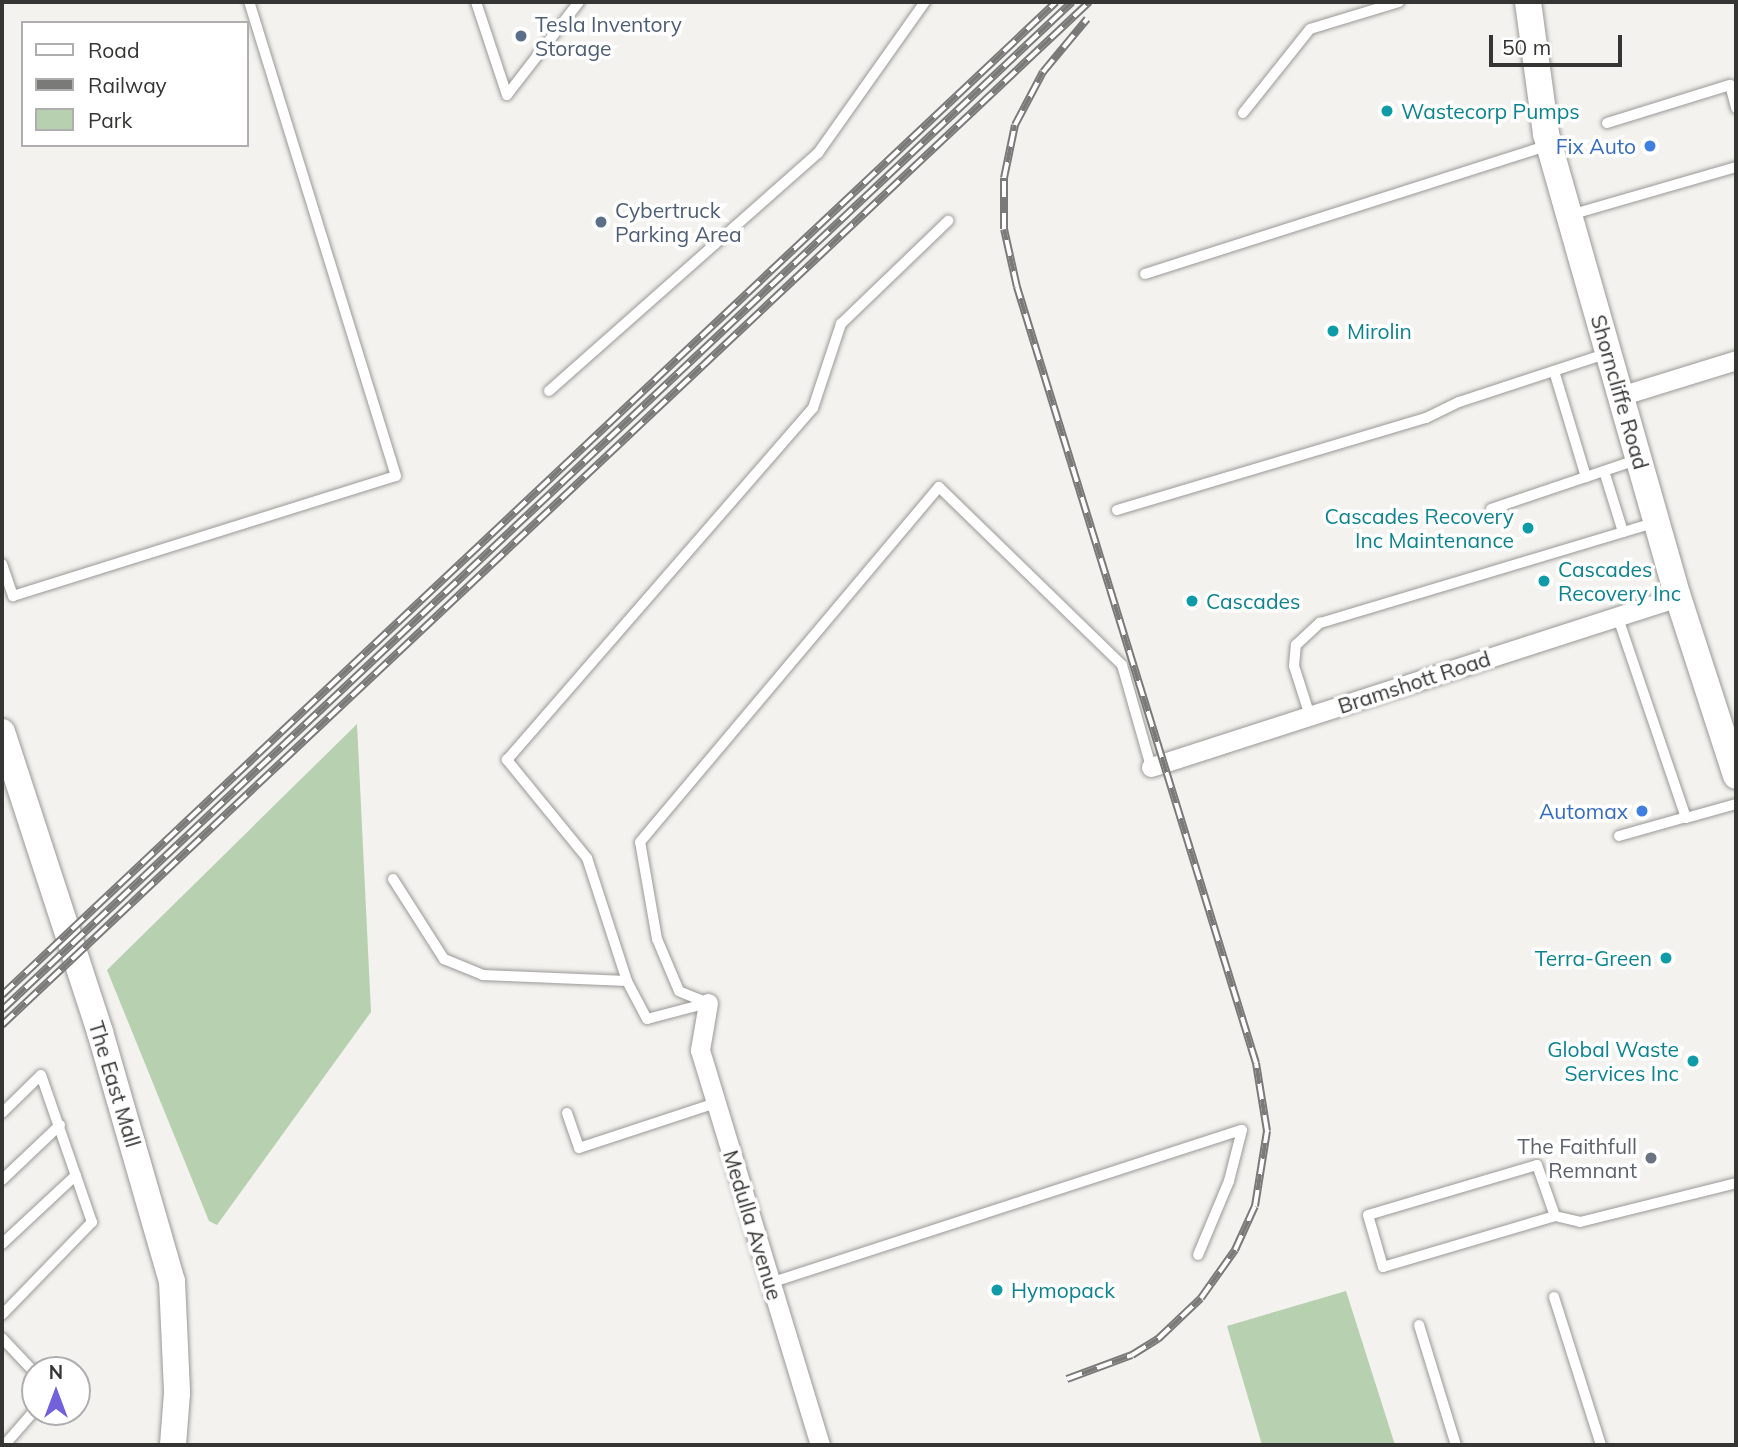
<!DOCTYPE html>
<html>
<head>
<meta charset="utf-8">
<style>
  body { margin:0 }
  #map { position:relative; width:1738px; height:1447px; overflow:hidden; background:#f3f2ee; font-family:Mulish,sans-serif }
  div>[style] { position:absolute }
  .green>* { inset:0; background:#b6d0b0 }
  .roads { filter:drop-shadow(0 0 2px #9a9996) drop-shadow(0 0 2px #9a9996) }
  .lane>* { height:10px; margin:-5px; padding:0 5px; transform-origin:5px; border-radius:5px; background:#fff }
  .street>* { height:19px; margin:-9.5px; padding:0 9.5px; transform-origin:9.5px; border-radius:9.5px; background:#fff }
  .secondary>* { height:26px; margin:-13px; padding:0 13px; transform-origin:13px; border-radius:13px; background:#fff }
  .rail>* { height:8px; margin-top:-4px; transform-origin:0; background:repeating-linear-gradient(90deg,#fff 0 16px,#7a7a78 0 32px); box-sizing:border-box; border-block:2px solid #7a7a78 }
  .dots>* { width:19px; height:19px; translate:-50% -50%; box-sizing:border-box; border:4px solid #fff; border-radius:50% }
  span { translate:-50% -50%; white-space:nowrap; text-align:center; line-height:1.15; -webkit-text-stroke:7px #fff; paint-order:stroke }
  .service-label { font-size:21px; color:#4e5e75 }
  .left { translate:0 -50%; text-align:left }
  .culture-label { font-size:21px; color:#0d838f }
  .right { translate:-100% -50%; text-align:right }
  .shop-label { font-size:21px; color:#366cbe }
  .street-label { font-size:21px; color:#353534 }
  .worship-label { font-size:21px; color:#5b616d }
  .frame { position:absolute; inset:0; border:4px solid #353534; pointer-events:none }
  .legend { position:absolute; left:21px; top:21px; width:228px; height:126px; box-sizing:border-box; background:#fff; border:2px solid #aeaeae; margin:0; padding:9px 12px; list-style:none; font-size:21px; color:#353534 }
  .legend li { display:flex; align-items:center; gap:14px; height:35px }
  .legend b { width:35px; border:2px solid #aeaeae }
  .north { position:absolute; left:21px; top:1356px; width:70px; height:70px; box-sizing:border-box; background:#fff; border:2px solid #aeaeae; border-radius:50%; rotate:0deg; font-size:19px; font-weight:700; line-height:28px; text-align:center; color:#353534 }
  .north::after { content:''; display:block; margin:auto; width:24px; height:32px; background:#7162dc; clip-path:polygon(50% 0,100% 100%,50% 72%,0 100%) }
  .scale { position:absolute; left:1489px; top:35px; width:133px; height:32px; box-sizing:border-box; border:4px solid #353534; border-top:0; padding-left:9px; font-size:21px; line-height:24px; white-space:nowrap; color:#353534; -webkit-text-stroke:5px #fff; paint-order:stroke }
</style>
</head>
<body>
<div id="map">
  <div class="green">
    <i style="clip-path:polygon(357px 724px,371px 1012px,217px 1225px,209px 1221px,107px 970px)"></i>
    <i style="clip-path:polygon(1346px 1291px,1395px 1445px,1262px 1445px,1227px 1326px)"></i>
  </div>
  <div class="roads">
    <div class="lane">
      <i style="left:476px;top:2px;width:98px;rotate:71.6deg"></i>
      <i style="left:507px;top:95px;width:118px;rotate:-52.3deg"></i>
      <i style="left:1243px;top:113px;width:107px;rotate:-51.4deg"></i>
      <i style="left:1310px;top:29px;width:93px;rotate:-16.9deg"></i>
      <i style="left:1607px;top:123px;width:129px;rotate:-17.2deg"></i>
      <i style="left:1730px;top:85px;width:24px;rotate:75deg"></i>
      <i style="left:1570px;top:215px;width:173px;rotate:-16.1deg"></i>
      <i style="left:1145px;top:274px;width:423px;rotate:-17.7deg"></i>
      <i style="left:1554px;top:371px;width:111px;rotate:73.2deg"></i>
      <i style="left:1586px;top:477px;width:53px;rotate:-18.8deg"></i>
      <i style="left:549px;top:391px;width:359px;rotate:-41.5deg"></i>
      <i style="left:818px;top:153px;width:185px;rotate:-54.7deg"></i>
      <i style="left:1604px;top:471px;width:64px;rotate:72.7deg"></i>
      <i style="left:1491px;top:509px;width:100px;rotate:-18.6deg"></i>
      <i style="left:1117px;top:510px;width:322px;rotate:-16.6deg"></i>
      <i style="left:1426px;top:418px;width:37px;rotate:-26deg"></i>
      <i style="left:1459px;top:402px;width:157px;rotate:-18.2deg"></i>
      <i style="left:2px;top:564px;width:34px;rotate:71deg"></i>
      <i style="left:13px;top:596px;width:401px;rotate:-17.4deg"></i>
      <i style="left:396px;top:476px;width:496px;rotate:-107.2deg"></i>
      <i style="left:1618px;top:618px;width:211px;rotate:71.2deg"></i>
      <i style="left:1686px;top:818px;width:52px;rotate:-15.6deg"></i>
      <i style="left:1310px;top:716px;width:52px;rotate:-107.7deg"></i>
      <i style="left:1294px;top:666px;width:21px;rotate:-85deg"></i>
      <i style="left:1296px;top:645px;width:33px;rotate:-43deg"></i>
      <i style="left:1320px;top:623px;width:351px;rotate:-16.7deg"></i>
      <i style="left:1619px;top:836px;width:70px;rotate:-15.8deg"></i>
      <i style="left:393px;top:879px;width:95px;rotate:57.5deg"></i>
      <i style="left:444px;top:959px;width:42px;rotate:22.3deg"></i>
      <i style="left:483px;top:975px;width:144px;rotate:2.4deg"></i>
      <i style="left:708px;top:1003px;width:63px;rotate:165.3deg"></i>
      <i style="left:647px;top:1019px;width:43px;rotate:-117.8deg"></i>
      <i style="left:627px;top:981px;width:129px;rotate:-108deg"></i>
      <i style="left:587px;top:858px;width:127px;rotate:-129.2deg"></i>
      <i style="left:507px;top:760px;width:466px;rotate:-49deg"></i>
      <i style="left:813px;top:408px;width:89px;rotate:-71.6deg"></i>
      <i style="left:841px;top:324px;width:149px;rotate:-43.9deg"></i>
      <i style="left:708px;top:1003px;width:31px;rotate:-158deg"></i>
      <i style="left:679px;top:991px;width:56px;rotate:-112.9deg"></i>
      <i style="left:657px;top:939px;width:98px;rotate:-99.9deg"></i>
      <i style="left:640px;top:842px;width:464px;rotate:-49.9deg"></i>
      <i style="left:939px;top:487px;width:255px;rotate:44.2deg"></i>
      <i style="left:1122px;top:665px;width:106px;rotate:74.1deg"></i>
      <i style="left:2px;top:1113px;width:54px;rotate:-44.3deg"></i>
      <i style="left:41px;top:1075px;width:156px;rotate:70.9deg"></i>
      <i style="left:92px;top:1222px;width:129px;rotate:134.1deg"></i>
      <i style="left:567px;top:1113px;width:37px;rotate:71deg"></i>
      <i style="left:579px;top:1148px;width:144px;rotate:-18.2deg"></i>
      <i style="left:2px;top:1180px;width:80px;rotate:-43.5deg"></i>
      <i style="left:1555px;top:1216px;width:54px;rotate:-109.4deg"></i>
      <i style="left:1537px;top:1165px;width:176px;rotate:163.5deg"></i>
      <i style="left:1368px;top:1215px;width:54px;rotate:73.9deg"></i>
      <i style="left:1383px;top:1267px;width:179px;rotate:-16.5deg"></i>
      <i style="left:1555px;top:1216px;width:26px;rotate:13deg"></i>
      <i style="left:1580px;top:1222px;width:161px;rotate:-14deg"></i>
      <i style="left:2px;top:1244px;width:101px;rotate:-43deg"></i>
      <i style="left:770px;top:1283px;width:496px;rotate:-18deg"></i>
      <i style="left:1242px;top:1130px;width:53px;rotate:104.3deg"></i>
      <i style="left:1229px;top:1181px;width:80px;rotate:112.7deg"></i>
      <i style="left:1554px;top:1297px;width:155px;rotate:72.4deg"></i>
      <i style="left:1419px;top:1325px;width:126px;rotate:72.9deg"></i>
      <i style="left:2px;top:1338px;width:48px;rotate:46.7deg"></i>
      <i style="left:8px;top:1441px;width:41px;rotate:-48.9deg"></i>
    </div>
    <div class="street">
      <i style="left:1620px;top:396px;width:121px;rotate:-17.2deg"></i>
      <i style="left:1151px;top:767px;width:554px;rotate:-17.88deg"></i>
      <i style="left:708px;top:1003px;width:48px;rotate:99.7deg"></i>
      <i style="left:700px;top:1050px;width:413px;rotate:73.1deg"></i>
    </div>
    <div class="secondary">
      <i style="left:1528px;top:2px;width:133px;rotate:82.2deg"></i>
      <i style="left:1546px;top:134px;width:481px;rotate:74.1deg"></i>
      <i style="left:1678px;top:597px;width:188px;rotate:72deg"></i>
      <i style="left:2px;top:732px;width:316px;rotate:71.9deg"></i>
      <i style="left:100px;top:1032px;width:259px;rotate:73.9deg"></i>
      <i style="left:172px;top:1281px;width:112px;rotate:87.4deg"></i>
      <i style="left:177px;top:1393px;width:52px;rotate:94.4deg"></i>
    </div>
  </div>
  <div class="rail">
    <i style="left:2px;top:995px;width:1448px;rotate:-43.29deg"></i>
    <i style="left:2px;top:1010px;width:1470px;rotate:-43.29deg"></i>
    <i style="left:2px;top:1025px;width:1493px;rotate:-43.26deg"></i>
    <i style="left:1067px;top:1379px;width:69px;rotate:-20.3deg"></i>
    <i style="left:1132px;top:1355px;width:31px;rotate:-32deg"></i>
    <i style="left:1158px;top:1339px;width:59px;rotate:-43.6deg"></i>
    <i style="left:1201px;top:1298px;width:59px;rotate:-54.7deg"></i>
    <i style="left:1235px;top:1250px;width:48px;rotate:-65.6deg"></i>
    <i style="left:1255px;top:1206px;width:76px;rotate:-80.9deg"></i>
    <i style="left:1267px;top:1131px;width:69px;rotate:-99.2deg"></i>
    <i style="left:1256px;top:1063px;width:812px;rotate:-107.12deg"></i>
    <i style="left:1017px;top:287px;width:59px;rotate:-102.6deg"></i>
    <i style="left:1004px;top:229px;width:51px;rotate:-90deg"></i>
    <i style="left:1004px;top:178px;width:54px;rotate:-78.3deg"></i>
    <i style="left:1015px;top:125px;width:60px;rotate:-62.2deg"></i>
    <i style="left:1043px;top:72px;width:69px;rotate:-50.3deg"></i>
  </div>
  <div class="dots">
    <i style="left:521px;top:36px;background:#5c6f8a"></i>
    <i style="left:1387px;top:111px;background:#0f9aa8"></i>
    <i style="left:1650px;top:146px;background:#3f7fe0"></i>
    <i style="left:601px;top:222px;background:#5c6f8a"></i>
    <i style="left:1333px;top:331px;background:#0f9aa8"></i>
    <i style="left:1528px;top:528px;background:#0f9aa8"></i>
    <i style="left:1544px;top:581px;background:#0f9aa8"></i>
    <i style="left:1192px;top:601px;background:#0f9aa8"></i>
    <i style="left:1642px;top:811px;background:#3f7fe0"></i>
    <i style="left:1666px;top:958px;background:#0f9aa8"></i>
    <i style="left:1693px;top:1061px;background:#0f9aa8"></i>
    <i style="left:1651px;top:1158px;background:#6b7280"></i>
    <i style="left:997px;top:1290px;background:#0f9aa8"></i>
  </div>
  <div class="service-label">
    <span class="left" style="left:535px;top:36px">Tesla Inventory<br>Storage</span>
    <span class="left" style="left:615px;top:222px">Cybertruck<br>Parking Area</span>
  </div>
  <div class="culture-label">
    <span class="left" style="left:1401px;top:111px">Wastecorp Pumps</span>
    <span class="left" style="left:1347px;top:331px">Mirolin</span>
    <span class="right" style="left:1514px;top:528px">Cascades Recovery<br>Inc Maintenance</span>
    <span class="left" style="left:1558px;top:581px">Cascades<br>Recovery Inc</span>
    <span class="left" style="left:1206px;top:601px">Cascades</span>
    <span class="right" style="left:1652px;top:958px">Terra-Green</span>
    <span class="right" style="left:1679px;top:1061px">Global Waste<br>Services Inc</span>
    <span class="left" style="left:1011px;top:1290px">Hymopack</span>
  </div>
  <div class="shop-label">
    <span class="right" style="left:1636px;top:146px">Fix Auto</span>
    <span class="right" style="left:1628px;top:811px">Automax</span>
  </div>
  <div class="street-label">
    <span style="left:1620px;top:392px;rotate:74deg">Shorncliffe Road</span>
    <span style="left:1414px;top:682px;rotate:-18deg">Bramshott Road</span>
    <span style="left:115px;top:1084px;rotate:73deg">The East Mall</span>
    <span style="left:753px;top:1225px;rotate:73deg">Medulla Avenue</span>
  </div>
  <div class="worship-label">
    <span class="right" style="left:1637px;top:1158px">The Faithfull<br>Remnant</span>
  </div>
  <div class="frame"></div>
  <ul class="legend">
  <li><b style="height:9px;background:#fff"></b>Road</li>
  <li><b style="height:9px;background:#7a7a78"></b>Railway</li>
  <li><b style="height:19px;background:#b6d0b0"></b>Park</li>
  </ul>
  <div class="north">N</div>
  <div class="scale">50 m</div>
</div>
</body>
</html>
